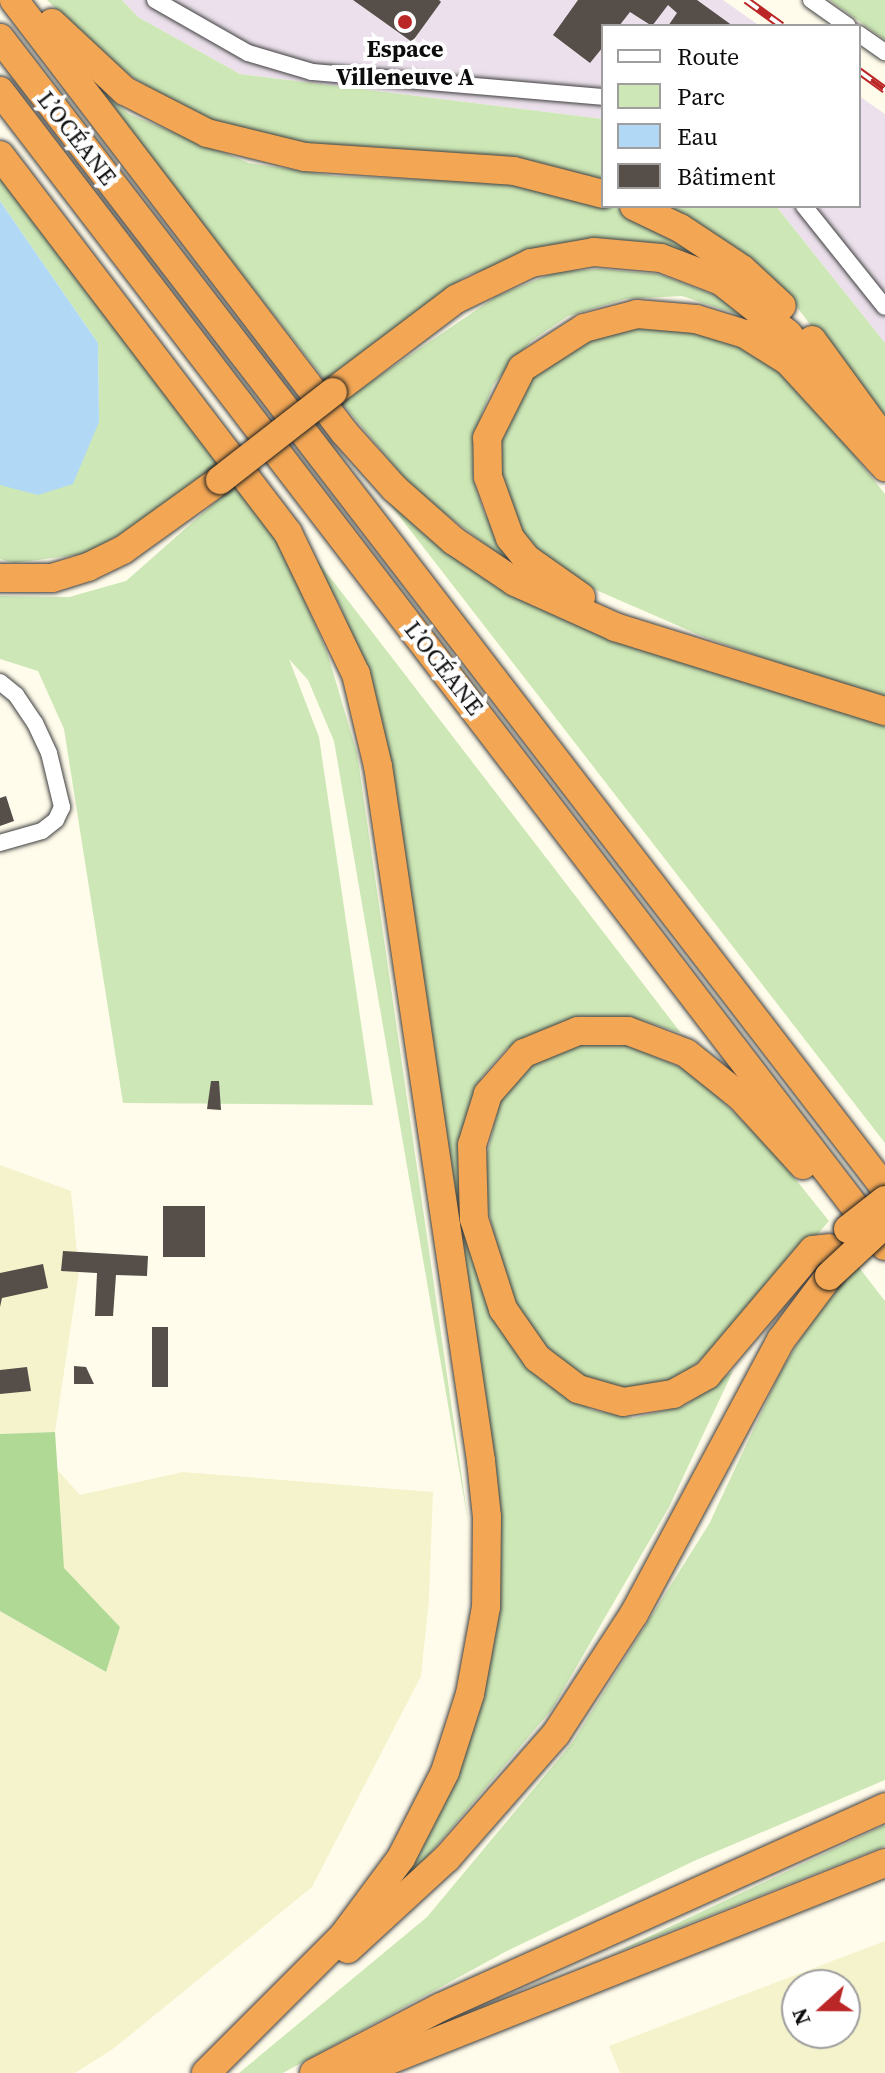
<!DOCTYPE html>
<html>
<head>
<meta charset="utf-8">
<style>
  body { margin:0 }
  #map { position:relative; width:885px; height:2073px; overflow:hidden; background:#fffceb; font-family:"Source Serif 4",serif }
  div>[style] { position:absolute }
  .industrial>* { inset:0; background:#ebe0eb }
  .farmland>* { inset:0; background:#f4f3cc }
  .green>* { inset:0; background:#cde8b6 }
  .forest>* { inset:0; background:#b0d995 }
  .water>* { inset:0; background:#b1d8f5 }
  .building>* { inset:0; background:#554e49; transform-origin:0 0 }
  .roads { filter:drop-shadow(0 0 2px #3f3f3f) drop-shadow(0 0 2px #3f3f3f) }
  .street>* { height:16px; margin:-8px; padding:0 8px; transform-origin:8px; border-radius:8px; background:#fff }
  .highway>* { height:28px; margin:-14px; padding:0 14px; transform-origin:14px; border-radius:14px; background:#f3a755 }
  .rail>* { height:8px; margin-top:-4px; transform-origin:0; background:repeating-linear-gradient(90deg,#fff 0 15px,#bb2726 0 30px); box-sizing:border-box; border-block:2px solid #bb2726 }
  .bridges { filter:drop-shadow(0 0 2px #1d1d1d) drop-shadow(0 0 2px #1d1d1d) }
  .highway-bridge>* { height:28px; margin:-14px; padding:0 14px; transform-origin:14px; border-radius:14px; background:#f3a755 }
  .dots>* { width:22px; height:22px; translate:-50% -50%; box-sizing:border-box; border:4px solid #fff; border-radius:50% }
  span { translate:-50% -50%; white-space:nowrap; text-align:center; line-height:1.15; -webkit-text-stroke:8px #fff; paint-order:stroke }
  .poi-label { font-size:24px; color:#0c0c0c; font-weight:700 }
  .street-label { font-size:24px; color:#0c0c0c }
  .legend { position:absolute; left:601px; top:24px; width:260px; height:184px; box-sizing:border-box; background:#fff; border:2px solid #9e9e9e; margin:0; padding:10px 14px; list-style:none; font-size:24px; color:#0c0c0c }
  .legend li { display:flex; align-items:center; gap:16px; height:40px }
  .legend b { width:40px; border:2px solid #9e9e9e }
  .north { position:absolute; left:781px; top:1969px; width:80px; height:80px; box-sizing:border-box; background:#fff; border:2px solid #9e9e9e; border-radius:50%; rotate:249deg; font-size:22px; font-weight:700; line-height:32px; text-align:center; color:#0c0c0c }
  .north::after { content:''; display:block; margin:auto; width:28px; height:36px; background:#bb2726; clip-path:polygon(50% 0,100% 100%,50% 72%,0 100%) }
</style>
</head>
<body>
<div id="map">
  <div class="industrial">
    <i style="clip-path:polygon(122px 0,723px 0,760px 26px,603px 26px,603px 119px,240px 74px,138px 17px)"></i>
    <i style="clip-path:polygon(859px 96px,885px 114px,885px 343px,776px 206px,859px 206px)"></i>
  </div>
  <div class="farmland">
    <i style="clip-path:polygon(0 1165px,71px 1191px,79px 1272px,55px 1432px,0 1434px)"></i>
    <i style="clip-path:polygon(53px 1465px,80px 1495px,183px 1472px,433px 1492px,429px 1599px,421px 1676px,312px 1887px,113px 2049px,75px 2073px,0 2073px,0 1611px,105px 1672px,120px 1627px,64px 1568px)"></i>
    <i style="clip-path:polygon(evenodd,885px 1941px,885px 2073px,620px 2073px,609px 2046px,885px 1941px,845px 1985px,845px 2033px,797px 2033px,797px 1985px,845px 1985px)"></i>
  </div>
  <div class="green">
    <i style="clip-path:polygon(47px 0,122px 0,138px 17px,240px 74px,603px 119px,603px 184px,257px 137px,184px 110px,109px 62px)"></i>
    <i style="clip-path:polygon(830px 0,885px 0,885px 40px)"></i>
    <i style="clip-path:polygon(88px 78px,129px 114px,249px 163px,335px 176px,517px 183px,620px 209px,662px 227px,718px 267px,662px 244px,601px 238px,467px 275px,327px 383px)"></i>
    <i style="clip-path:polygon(0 172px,225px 462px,141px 523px,84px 554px,14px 563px,0 559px,0 485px,99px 422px,98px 343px,0 201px)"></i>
    <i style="clip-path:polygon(655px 206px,776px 206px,885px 343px,885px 423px,787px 294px)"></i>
    <i style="clip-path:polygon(599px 269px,659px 274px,717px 296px,749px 318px,682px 296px,625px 299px,568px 316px,531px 341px,493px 385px,473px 437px,473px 478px,484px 513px,535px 582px,415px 491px,341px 402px,497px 296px,556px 272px)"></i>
    <i style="clip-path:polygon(650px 323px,739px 339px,799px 386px,885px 494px,885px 700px,704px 637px,573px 580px,526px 542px,510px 515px,498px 455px,504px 426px,520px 388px,546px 359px,586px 335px)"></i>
    <i style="clip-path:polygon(372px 481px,422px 532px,487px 577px,885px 717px,885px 1143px)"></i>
    <i style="clip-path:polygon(236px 484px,277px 537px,327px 652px,357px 753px,469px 1527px,334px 741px,308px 680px,289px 659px,319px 737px,373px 1105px,123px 1103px,64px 729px,38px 671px,0 659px,0 596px,69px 597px,126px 581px)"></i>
    <i style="clip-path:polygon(296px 533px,681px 1033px,644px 1021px,580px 1016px,506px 1049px,481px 1078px,461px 1134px,512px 1346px,543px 1381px,592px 1410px,633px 1418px,684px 1406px,733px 1371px,669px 1507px,552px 1709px,395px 1895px,468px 1744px,492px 1654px,498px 1586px,370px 685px,341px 607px)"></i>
    <i style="clip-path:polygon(591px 1040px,619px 1042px,692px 1072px,769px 1146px,829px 1221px,732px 1334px,678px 1378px,629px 1392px,583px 1379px,553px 1358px,523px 1320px,503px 1273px,481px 1179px,500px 1101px,526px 1068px,559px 1048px)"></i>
    <i style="clip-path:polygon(854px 1261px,885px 1301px,885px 1780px,694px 1861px,505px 1952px,283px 2073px,239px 2073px,427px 1917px,572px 1743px,709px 1524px,779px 1375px,834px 1281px)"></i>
    <i style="clip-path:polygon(885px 1825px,885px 1846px,610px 1955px)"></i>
  </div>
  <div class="forest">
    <i style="clip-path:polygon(55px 1432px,64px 1568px,120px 1627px,106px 1672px,0 1611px,0 1434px)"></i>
  </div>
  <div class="water">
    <i style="clip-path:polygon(0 201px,98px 343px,99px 422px,73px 484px,38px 495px,0 485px)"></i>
  </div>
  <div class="building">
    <i style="clip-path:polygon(353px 0,439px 0,441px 2px,412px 42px)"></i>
    <i style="clip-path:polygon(578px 0,697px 0,733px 26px,668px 26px,677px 13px,668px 5px,652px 26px,630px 12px,619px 26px,603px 26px,603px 47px,590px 63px,553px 35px)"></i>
    <i style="clip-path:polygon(6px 796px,14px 821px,0 826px,0 798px)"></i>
    <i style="clip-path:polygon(211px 1081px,219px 1081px,221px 1110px,207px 1109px)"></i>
    <i style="left:163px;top:1206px;width:42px;height:51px"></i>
    <i style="clip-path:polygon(63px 1251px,148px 1256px,147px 1276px,116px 1275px,113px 1316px,95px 1316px,97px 1273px,61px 1271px)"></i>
    <i style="clip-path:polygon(43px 1264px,48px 1288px,2px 1298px,0 1307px,0 1273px)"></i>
    <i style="left:152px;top:1327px;width:16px;height:60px"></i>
    <i style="clip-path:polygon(74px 1366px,86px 1367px,94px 1384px,74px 1384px)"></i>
    <i style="clip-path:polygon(27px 1367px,31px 1391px,0 1394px,0 1370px)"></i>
  </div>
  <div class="roads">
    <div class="street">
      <i style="left:155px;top:0;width:107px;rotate:29.7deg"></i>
      <i style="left:248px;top:53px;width:67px;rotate:16.5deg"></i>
      <i style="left:312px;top:72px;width:292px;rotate:4.9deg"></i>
      <i style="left:811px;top:0;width:45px;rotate:35.1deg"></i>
      <i style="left:859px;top:34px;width:32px;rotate:35deg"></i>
      <i style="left:804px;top:206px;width:129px;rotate:51.3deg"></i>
      <i style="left:0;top:682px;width:21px;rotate:39deg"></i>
      <i style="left:16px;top:695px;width:34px;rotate:56deg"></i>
      <i style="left:35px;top:723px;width:33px;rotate:65deg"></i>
      <i style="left:49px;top:753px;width:56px;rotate:76.5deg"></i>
      <i style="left:62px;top:807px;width:14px;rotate:115deg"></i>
      <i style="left:56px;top:820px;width:18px;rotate:142deg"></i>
      <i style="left:42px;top:831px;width:44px;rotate:164.1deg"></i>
    </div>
    <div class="highway">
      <i style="left:14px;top:0;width:544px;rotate:52.62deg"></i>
      <i style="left:344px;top:432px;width:75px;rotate:48.2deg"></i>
      <i style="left:394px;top:488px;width:80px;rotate:41.5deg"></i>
      <i style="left:454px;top:541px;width:73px;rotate:33.9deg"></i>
      <i style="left:515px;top:582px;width:110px;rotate:24.2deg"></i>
      <i style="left:615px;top:627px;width:283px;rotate:17.3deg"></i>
      <i style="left:52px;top:23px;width:100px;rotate:43deg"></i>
      <i style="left:125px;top:91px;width:92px;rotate:27.1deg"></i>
      <i style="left:207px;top:133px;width:101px;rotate:13.8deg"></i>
      <i style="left:305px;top:157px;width:209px;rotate:3.8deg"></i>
      <i style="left:514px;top:171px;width:92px;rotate:14.5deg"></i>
      <i style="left:0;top:38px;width:1451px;rotate:52.42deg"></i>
      <i style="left:0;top:91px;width:1455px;rotate:52.54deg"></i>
      <i style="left:0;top:155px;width:475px;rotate:52.7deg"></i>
      <i style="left:288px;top:533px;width:157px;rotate:64.3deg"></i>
      <i style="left:356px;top:674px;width:95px;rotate:76.6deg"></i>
      <i style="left:378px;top:766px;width:703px;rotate:81.57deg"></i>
      <i style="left:481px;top:1461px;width:56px;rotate:83.9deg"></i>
      <i style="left:487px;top:1517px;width:90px;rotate:90.6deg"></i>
      <i style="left:486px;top:1607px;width:88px;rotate:100.4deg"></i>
      <i style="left:470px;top:1694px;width:82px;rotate:107.8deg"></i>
      <i style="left:445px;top:1772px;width:97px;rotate:117.1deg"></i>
      <i style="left:401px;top:1858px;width:97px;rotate:126.6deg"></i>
      <i style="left:343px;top:1936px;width:194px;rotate:135deg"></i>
      <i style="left:634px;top:206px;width:51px;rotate:25.6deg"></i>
      <i style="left:680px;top:228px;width:74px;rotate:33.5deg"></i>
      <i style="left:742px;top:269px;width:54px;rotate:42.8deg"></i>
      <i style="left:812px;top:340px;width:124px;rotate:53.9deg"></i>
      <i style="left:333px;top:392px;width:154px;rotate:-37.1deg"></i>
      <i style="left:456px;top:299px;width:83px;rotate:-25.6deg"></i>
      <i style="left:531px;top:263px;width:64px;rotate:-9.9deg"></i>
      <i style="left:594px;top:252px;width:67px;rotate:5.1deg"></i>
      <i style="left:661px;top:258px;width:64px;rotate:21deg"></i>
      <i style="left:721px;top:281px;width:85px;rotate:38.3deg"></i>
      <i style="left:788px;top:334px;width:45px;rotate:51.3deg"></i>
      <i style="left:0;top:578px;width:52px"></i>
      <i style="left:52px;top:578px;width:38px;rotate:-17deg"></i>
      <i style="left:88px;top:567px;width:39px;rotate:-26deg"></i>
      <i style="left:123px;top:550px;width:120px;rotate:-35.8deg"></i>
      <i style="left:581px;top:597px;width:66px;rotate:-144.9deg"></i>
      <i style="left:527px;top:559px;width:27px;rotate:-129deg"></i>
      <i style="left:510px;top:538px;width:65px;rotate:-109.8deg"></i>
      <i style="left:488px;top:477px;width:39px;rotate:-91deg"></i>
      <i style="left:487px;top:438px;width:78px;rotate:-63.4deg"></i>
      <i style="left:522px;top:368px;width:74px;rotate:-32.8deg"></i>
      <i style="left:584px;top:328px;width:55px;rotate:-14.8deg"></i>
      <i style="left:637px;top:314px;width:59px;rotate:4.8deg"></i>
      <i style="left:696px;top:319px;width:51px;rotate:17deg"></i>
      <i style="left:745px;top:334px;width:51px;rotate:32.1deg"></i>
      <i style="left:788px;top:361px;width:144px;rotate:47.5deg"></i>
      <i style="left:803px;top:1165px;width:92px;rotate:-132.4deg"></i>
      <i style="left:741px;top:1097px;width:70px;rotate:-141.3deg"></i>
      <i style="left:686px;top:1053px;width:62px;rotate:-159.2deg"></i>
      <i style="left:628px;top:1031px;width:50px;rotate:180deg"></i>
      <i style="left:578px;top:1031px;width:58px;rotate:157.8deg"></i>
      <i style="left:524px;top:1053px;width:55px;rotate:131.3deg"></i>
      <i style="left:488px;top:1094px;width:53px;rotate:107.4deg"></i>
      <i style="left:472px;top:1145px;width:74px;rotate:88.5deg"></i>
      <i style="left:474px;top:1219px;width:95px;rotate:72.1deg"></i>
      <i style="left:503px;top:1309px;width:60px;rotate:55.2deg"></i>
      <i style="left:537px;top:1358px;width:51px;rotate:37.1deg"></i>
      <i style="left:578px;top:1389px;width:47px;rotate:16.1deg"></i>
      <i style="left:623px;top:1402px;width:51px;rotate:-9.1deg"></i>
      <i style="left:673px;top:1394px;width:39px;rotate:-29deg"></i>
      <i style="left:707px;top:1375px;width:164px;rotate:-49.7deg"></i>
      <i style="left:813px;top:1250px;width:16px;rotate:-7deg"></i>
      <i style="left:348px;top:1949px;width:134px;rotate:-42.6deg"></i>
      <i style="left:447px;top:1858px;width:165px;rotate:-48.7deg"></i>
      <i style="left:556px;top:1734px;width:143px;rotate:-57deg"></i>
      <i style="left:634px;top:1614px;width:311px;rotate:-61.8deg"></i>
      <i style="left:781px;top:1340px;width:80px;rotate:-53.1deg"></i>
      <i style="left:314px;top:2073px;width:143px;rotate:-27.5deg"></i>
      <i style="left:441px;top:2007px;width:487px;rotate:-24.2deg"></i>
      <i style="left:357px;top:2073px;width:568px;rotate:-21.69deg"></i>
    </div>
  </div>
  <div class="rail">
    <i style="left:746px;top:0;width:44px;rotate:35.8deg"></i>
    <i style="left:859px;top:71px;width:32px;rotate:36deg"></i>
  </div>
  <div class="bridges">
    <div class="highway-bridge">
      <i style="left:220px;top:480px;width:143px;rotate:-37.9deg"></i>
      <i style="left:848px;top:1229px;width:47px;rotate:-38.1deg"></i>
      <i style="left:829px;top:1276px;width:76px;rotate:-42.9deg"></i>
    </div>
  </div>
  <div class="dots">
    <i style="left:405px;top:22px;background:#bb2726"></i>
  </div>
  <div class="poi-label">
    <span style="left:405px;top:63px">Espace<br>Villeneuve A</span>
  </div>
  <div class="street-label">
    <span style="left:77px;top:138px;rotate:52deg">L’OCÉANE</span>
    <span style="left:444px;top:668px;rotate:52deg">L’OCÉANE</span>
  </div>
  <ul class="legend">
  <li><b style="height:10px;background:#fff"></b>Route</li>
  <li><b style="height:22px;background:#cde8b6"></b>Parc</li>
  <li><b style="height:22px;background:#b1d8f5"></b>Eau</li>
  <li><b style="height:22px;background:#554e49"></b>Bâtiment</li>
  </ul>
  <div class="north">N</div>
</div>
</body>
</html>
